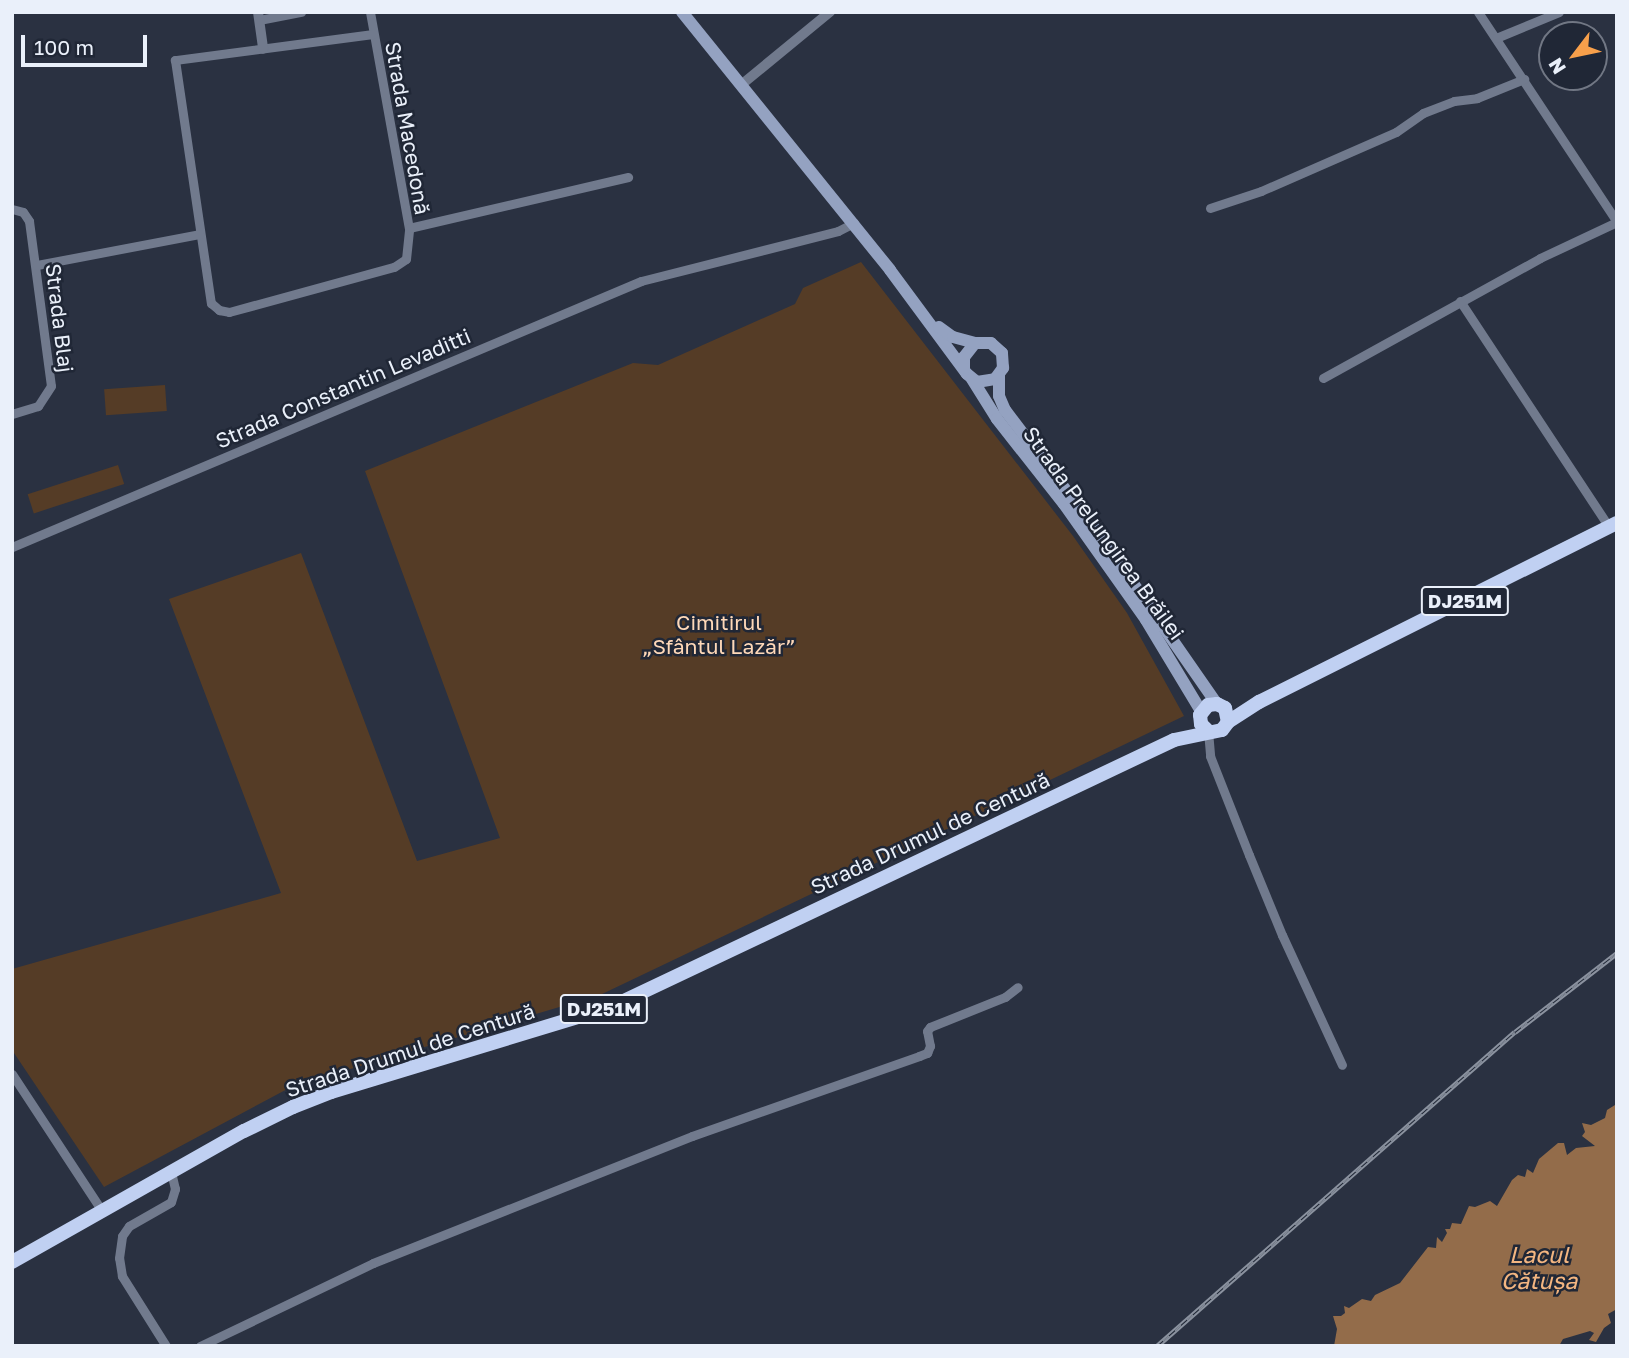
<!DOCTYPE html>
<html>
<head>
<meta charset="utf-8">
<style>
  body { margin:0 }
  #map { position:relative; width:1629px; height:1358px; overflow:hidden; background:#2a3141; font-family:"Golos Text",sans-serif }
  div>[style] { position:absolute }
  .green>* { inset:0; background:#553c26; transform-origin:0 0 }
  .water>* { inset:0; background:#936c4a }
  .minor>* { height:9px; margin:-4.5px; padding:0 4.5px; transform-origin:4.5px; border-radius:4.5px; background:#717a8d }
  .tertiary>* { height:10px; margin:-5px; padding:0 5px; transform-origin:5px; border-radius:5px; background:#717a8d }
  .secondary>* { height:12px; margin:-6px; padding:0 6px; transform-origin:6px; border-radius:6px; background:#94a2c1 }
  .trunk>* { height:14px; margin:-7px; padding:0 7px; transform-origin:7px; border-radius:7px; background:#c0d0f2 }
  .rail>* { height:5px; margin-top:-2.5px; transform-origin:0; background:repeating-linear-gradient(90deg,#202736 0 8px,#8b929f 0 16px); box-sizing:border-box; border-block:2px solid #8b929f }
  span { translate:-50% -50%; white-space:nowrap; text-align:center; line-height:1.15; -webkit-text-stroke:5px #202736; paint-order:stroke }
  .shield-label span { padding:2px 5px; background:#202736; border:2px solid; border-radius:5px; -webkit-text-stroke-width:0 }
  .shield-label { font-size:19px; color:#eaf0fa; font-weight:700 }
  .street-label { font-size:21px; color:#eaf0fa }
  .park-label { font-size:21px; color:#fed8b8 }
  .water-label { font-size:23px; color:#f4b681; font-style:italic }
  .frame { position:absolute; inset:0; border:14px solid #eaf0fa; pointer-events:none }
  .north { position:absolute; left:1538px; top:21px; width:70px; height:70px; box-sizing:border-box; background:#202736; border:2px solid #717784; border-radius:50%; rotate:238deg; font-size:19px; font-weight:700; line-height:28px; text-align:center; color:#eaf0fa }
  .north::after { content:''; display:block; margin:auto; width:24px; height:32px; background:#f8a04b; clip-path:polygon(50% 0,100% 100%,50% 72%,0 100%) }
  .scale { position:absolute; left:21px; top:35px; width:126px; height:32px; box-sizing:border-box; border:4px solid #eaf0fa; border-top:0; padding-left:9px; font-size:21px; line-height:24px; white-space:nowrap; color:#eaf0fa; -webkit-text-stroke:5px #202736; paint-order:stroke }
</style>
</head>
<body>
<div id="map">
  <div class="green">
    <i style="clip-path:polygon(861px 262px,1073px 536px,1127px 613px,1184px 716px,600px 995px,293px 1086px,104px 1187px,12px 1050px,12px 969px,281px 893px,169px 599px,301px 553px,417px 861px,500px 838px,365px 471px,633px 363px,658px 365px,795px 304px,803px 288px)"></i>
    <i style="left:165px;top:385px;width:26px;height:61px;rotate:86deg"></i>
    <i style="left:118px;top:465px;width:20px;height:95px;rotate:72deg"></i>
  </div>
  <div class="water">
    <i style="clip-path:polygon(1615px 1105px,1617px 1309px,1608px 1314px,1611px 1323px,1604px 1328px,1596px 1342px,1589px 1340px,1594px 1333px,1590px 1331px,1563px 1339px,1559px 1346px,1334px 1346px,1337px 1329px,1333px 1316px,1341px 1316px,1345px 1313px,1344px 1306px,1349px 1308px,1362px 1299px,1371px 1301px,1375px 1295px,1400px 1283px,1428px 1247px,1436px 1248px,1437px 1237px,1442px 1242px,1447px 1233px,1445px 1229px,1450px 1229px,1452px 1223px,1461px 1224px,1469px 1206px,1475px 1207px,1490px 1201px,1497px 1206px,1512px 1180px,1518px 1175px,1525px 1177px,1527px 1169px,1533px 1173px,1539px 1159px,1558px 1143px,1564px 1143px,1567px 1155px,1576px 1148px,1595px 1146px,1582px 1136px,1585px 1132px,1582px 1123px,1591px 1125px,1605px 1118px,1607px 1110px)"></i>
  </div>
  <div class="minor">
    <i style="left:370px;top:12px;width:219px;rotate:79.8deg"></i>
    <i style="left:1478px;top:12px;width:252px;rotate:56.5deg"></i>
    <i style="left:259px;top:20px;width:43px;rotate:-10.8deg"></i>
    <i style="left:373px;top:34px;width:200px;rotate:172.5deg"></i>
    <i style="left:175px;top:60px;width:246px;rotate:81.6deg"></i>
    <i style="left:211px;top:303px;width:11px;rotate:41deg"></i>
    <i style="left:219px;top:310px;width:10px;rotate:11deg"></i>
    <i style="left:229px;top:312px;width:171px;rotate:-15.3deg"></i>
    <i style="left:394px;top:267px;width:14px;rotate:-34deg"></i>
    <i style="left:406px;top:259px;width:31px;rotate:-84deg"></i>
    <i style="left:409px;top:228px;width:225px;rotate:-13.1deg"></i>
    <i style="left:1496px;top:38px;width:68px;rotate:-22.4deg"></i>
    <i style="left:1210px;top:208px;width:54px;rotate:-18.4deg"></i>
    <i style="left:1261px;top:191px;width:147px;rotate:-23.6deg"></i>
    <i style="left:1396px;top:132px;width:33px;rotate:-35deg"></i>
    <i style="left:1423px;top:113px;width:33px;rotate:-21deg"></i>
    <i style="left:1454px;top:101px;width:23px;rotate:-7deg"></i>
    <i style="left:1477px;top:98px;width:51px;rotate:-22deg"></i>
    <i style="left:12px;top:209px;width:11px;rotate:15deg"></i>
    <i style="left:23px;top:212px;width:11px;rotate:56deg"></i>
    <i style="left:29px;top:221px;width:166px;rotate:82.4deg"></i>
    <i style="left:51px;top:386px;width:24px;rotate:123deg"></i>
    <i style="left:38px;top:406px;width:27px;rotate:163deg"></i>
    <i style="left:37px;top:265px;width:165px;rotate:-10.8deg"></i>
    <i style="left:1460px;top:301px;width:271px;rotate:56.6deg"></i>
    <i style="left:1323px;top:378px;width:248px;rotate:-28.9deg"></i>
    <i style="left:1540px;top:258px;width:85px;rotate:-25.1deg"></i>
    <i style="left:12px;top:547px;width:683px;rotate:-22.92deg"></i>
    <i style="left:641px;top:281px;width:203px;rotate:-14.2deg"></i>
    <i style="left:838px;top:231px;width:18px;rotate:-27deg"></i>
    <i style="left:1208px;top:731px;width:25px;rotate:85deg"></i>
    <i style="left:1210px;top:756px;width:106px;rotate:68.5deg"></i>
    <i style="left:1249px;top:855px;width:87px;rotate:67.6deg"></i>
    <i style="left:1282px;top:935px;width:143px;rotate:65.2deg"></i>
    <i style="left:12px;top:1074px;width:164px;rotate:56.7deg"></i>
    <i style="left:166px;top:1346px;width:83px;rotate:-122.2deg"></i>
    <i style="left:122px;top:1276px;width:18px;rotate:-99deg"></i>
    <i style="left:119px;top:1258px;width:22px;rotate:-82deg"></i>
    <i style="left:122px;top:1236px;width:12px;rotate:-55deg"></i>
    <i style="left:129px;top:1226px;width:48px;rotate:-29.7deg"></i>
    <i style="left:171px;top:1202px;width:14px;rotate:-73deg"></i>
    <i style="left:175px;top:1189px;width:17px;rotate:-103deg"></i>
    <i style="left:200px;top:1346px;width:192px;rotate:-25.6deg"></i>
    <i style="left:373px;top:1263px;width:343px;rotate:-21.7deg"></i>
    <i style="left:692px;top:1136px;width:241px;rotate:-19.4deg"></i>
    <i style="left:919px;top:1056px;width:9px;rotate:-21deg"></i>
    <i style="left:927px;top:1053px;width:8px;rotate:-67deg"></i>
    <i style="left:930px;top:1046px;width:15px;rotate:-101deg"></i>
    <i style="left:927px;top:1031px;width:5px;rotate:-53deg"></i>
    <i style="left:930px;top:1027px;width:81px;rotate:-21.8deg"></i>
    <i style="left:1005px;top:997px;width:16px;rotate:-38deg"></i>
  </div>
  <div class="tertiary">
    <i style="left:258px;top:12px;width:37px;rotate:82deg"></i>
    <i style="left:741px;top:85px;width:115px;rotate:-39.4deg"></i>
  </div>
  <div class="secondary">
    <i style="left:682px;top:12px;width:331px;rotate:51.1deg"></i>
    <i style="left:890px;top:270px;width:129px;rotate:53.5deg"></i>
    <i style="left:967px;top:374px;width:13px;rotate:39deg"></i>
    <i style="left:977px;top:382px;width:18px;rotate:-9deg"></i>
    <i style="left:995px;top:379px;width:14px;rotate:-54deg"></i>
    <i style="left:1003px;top:368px;width:15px;rotate:-94deg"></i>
    <i style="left:1002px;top:353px;width:15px;rotate:-138deg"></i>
    <i style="left:991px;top:343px;width:16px;rotate:180deg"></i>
    <i style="left:975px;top:343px;width:18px;rotate:128deg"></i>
    <i style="left:964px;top:357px;width:11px;rotate:90deg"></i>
    <i style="left:939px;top:327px;width:17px;rotate:36deg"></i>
    <i style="left:953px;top:337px;width:23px;rotate:15deg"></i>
    <i style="left:999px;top:375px;width:21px;rotate:90deg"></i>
    <i style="left:999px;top:396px;width:15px;rotate:67deg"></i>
    <i style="left:1005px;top:410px;width:151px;rotate:52.8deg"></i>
    <i style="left:1096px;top:530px;width:212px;rotate:55.2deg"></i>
    <i style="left:972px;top:379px;width:47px;rotate:58deg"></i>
    <i style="left:997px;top:419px;width:108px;rotate:51.8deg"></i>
    <i style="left:1064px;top:504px;width:142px;rotate:54.7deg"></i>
    <i style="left:1146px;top:620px;width:106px;rotate:58.9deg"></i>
  </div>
  <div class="trunk">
    <i style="left:1208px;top:731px;width:10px;rotate:-135deg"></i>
    <i style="left:1201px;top:724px;width:9px;rotate:-96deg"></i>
    <i style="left:1200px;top:715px;width:13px;rotate:-51deg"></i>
    <i style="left:1208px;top:705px;width:9px;rotate:-6deg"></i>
    <i style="left:1217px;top:704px;width:9px;rotate:27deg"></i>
    <i style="left:1225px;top:708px;width:14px;rotate:78deg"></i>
    <i style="left:12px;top:1262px;width:266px;rotate:-29.5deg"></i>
    <i style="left:244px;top:1131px;width:55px;rotate:-26.1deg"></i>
    <i style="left:293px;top:1107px;width:41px;rotate:-21.5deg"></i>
    <i style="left:331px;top:1092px;width:293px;rotate:-16.9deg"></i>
    <i style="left:611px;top:1007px;width:623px;rotate:-25.37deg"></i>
    <i style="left:1174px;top:740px;width:49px;rotate:-11.8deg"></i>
    <i style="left:1222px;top:730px;width:10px;rotate:-53deg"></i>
    <i style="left:1228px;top:722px;width:37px;rotate:-33deg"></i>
    <i style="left:1259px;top:702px;width:400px;rotate:-26.6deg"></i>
  </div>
  <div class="rail">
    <i style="left:1157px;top:1346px;width:476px;rotate:-41.3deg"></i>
    <i style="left:1515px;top:1032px;width:129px;rotate:-37.8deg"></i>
  </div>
  <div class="shield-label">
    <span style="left:1465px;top:601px">DJ251M</span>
    <span style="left:604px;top:1009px">DJ251M</span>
  </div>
  <div class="street-label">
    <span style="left:408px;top:128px;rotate:80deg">Strada Macedonă</span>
    <span style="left:60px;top:318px;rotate:83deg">Strada Blaj</span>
    <span style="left:343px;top:388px;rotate:-23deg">Strada Constantin Levaditti</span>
    <span style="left:1104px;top:533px;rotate:54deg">Strada Prelungirea Brăilei</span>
    <span style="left:930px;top:833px;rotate:-25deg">Strada Drumul de Centură</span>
    <span style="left:410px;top:1050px;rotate:-18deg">Strada Drumul de Centură</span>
  </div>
  <div class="park-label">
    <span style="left:719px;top:634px">Cimitirul<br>„Sfântul Lazăr”</span>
  </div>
  <div class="water-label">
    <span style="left:1539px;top:1267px">Lacul<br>Cătușa</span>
  </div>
  <div class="frame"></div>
  <div class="north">N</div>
  <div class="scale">100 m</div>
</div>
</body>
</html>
